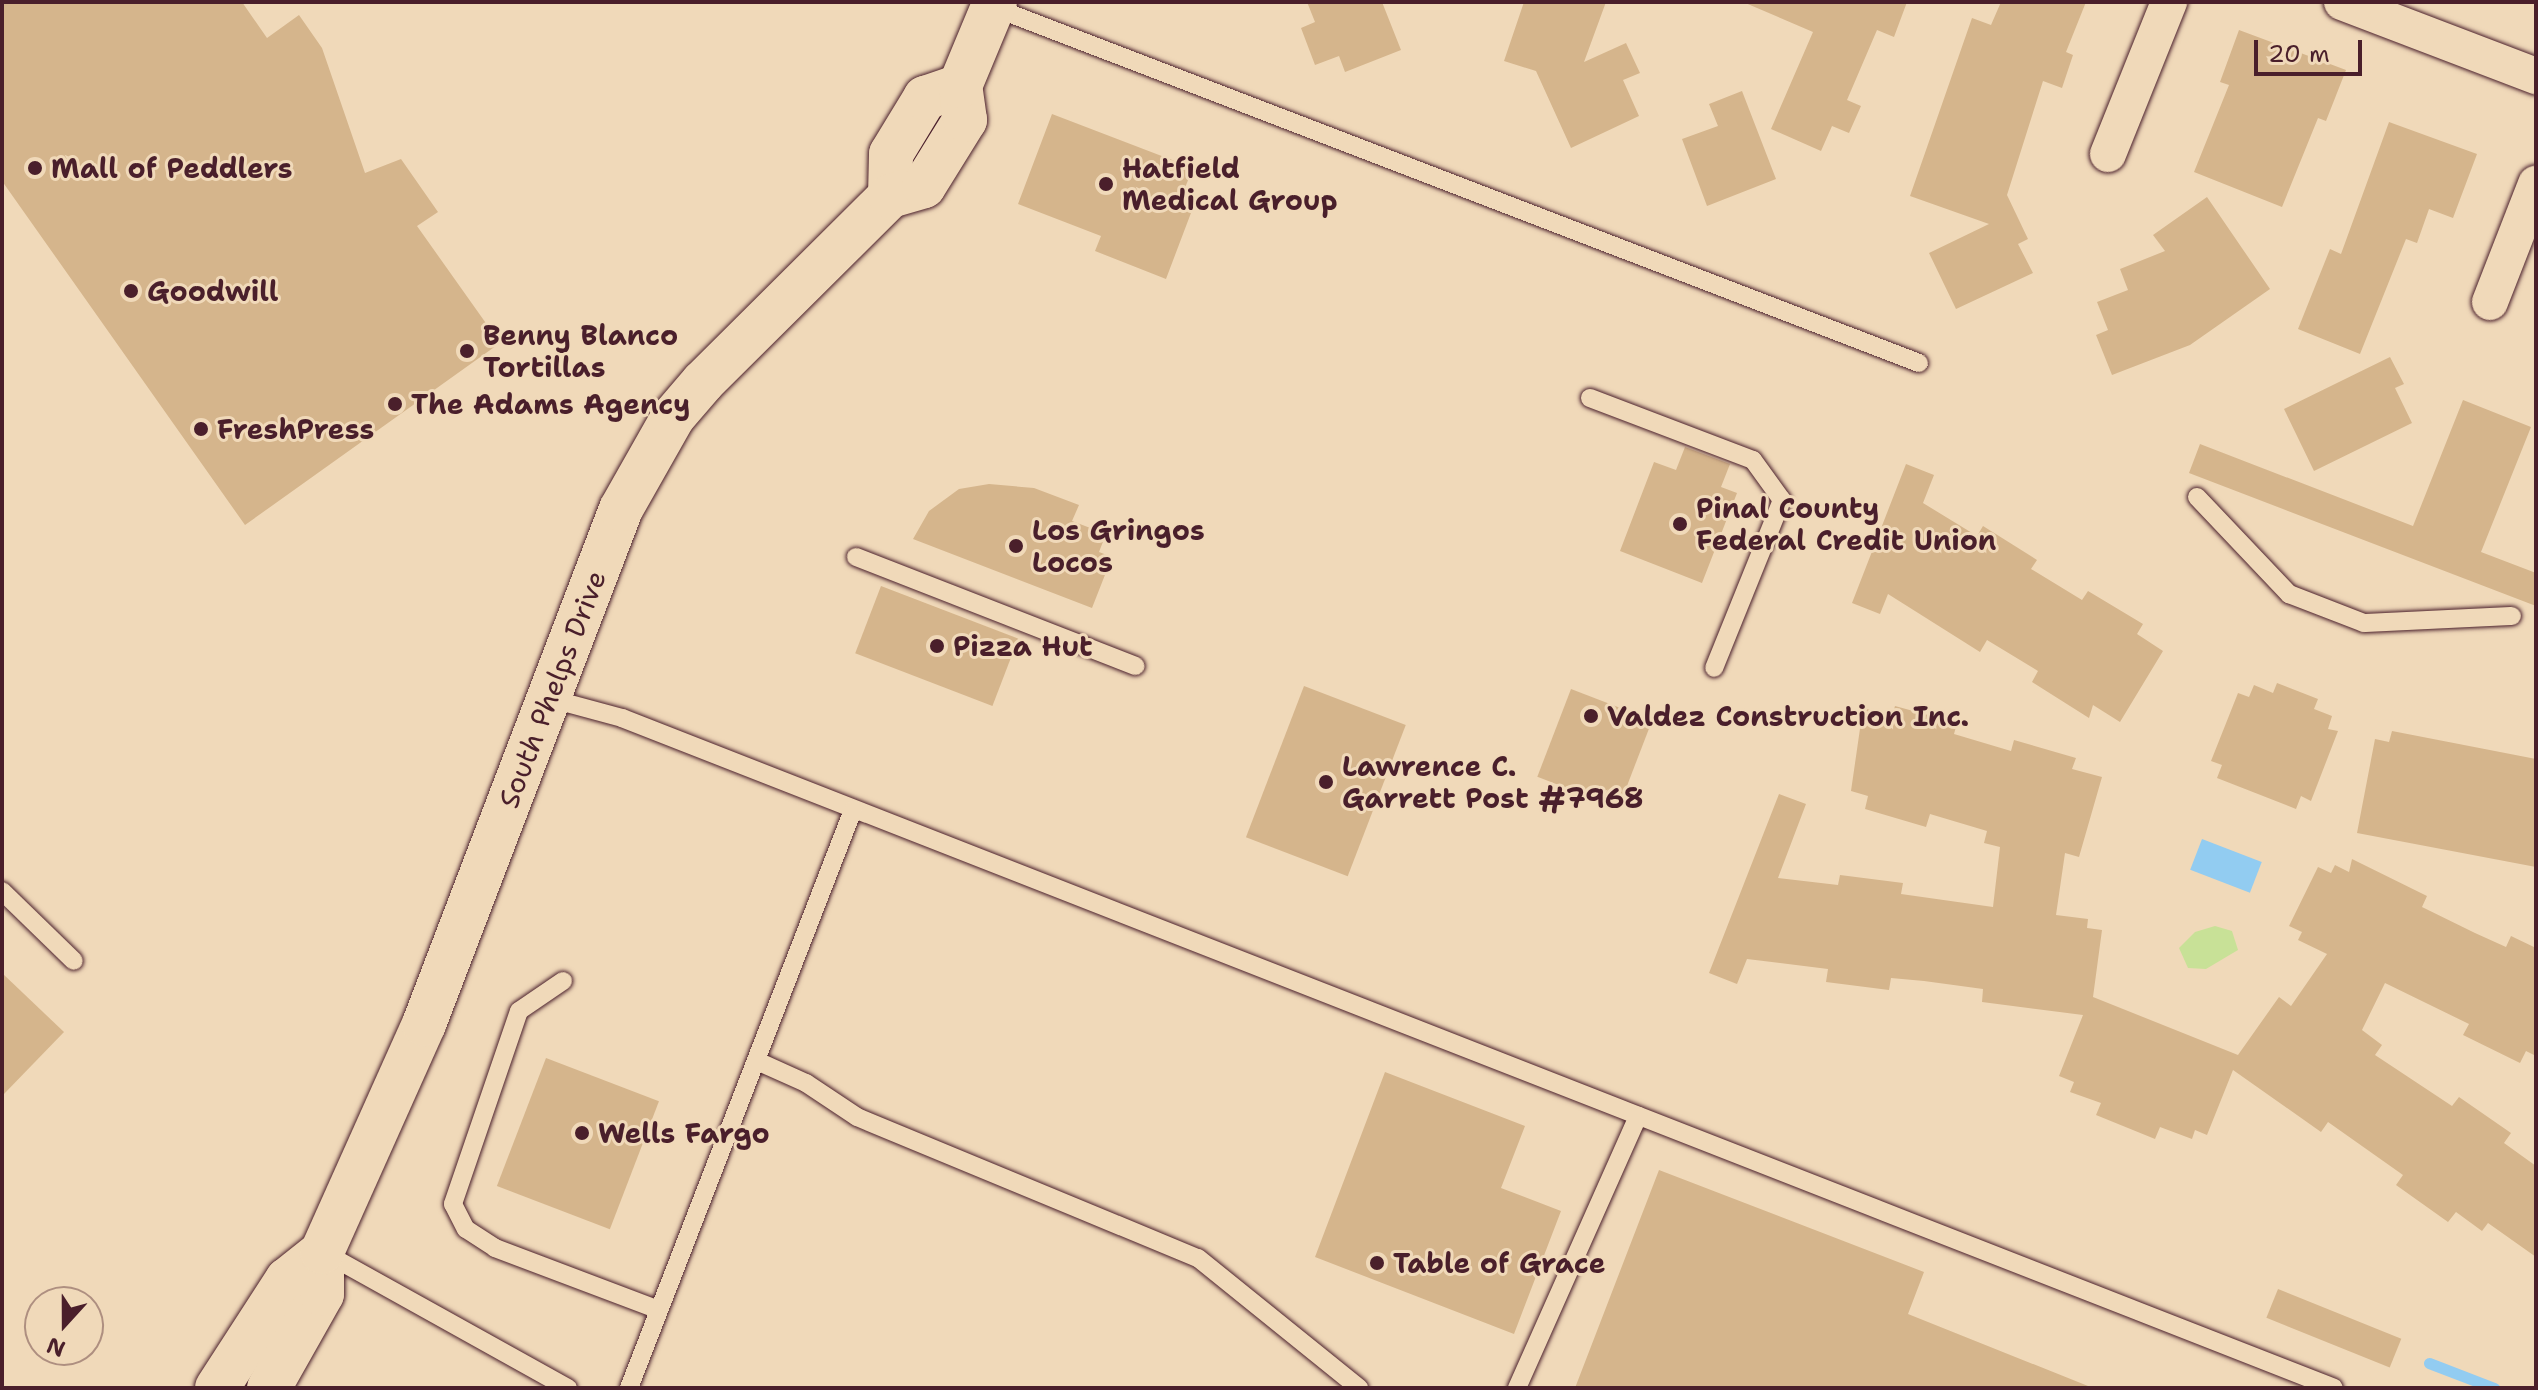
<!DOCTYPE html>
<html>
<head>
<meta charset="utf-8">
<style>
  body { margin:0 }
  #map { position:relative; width:2538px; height:1390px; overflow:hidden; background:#f0d9b9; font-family:"Shantell Sans",sans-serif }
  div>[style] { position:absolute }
  .green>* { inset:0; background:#c8e197 }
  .water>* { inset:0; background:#92ccf1; transform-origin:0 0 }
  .stream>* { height:11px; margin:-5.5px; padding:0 5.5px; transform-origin:5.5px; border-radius:5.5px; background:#92ccf1 }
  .building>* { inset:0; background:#d5b58c; transform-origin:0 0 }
  .roads { filter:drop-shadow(0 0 2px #4a1f2b) drop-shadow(0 0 2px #4a1f2b) }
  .service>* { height:18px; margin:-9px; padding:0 9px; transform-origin:9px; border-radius:9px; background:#f0d9b9 }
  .minor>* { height:36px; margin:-18px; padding:0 18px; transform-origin:18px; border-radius:18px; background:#f0d9b9 }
  .tertiary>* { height:44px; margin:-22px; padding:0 22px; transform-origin:22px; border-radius:22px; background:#f0d9b9 }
  .dots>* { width:22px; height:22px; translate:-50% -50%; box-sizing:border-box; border:4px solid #f0d9b9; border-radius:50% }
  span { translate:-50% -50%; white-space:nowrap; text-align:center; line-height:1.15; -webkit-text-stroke:6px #f0d9b9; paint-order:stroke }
  .poi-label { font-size:28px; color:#4a1f2b; font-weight:700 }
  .left { translate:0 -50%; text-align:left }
  .street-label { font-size:28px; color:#4a1f2b }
  .frame { position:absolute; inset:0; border:4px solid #4a1f2b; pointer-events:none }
  .north { position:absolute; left:24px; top:1286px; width:80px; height:80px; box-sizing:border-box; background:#f0d9b9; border:2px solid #ae8f80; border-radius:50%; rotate:201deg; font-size:22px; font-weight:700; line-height:32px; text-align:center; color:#4a1f2b }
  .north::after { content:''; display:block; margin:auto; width:28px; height:36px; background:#4a1f2b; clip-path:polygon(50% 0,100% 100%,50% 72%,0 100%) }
  .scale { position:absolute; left:2254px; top:40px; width:108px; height:36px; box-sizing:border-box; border:4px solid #4a1f2b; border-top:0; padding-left:10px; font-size:24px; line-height:28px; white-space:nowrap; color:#4a1f2b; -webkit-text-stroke:6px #f0d9b9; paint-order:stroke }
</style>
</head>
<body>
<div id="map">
  <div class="green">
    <i style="clip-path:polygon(2215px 926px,2232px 931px,2238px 950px,2206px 969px,2188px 968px,2179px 948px,2195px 932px)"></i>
  </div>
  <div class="water">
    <i style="left:2202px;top:839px;width:64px;height:33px;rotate:21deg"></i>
  </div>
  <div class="stream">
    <i style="left:2429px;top:1363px;width:70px;rotate:21deg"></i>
  </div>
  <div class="building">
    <i style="clip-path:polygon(2px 2px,242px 2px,267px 38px,299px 15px,322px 48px,365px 173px,401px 159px,438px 212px,417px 226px,500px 343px,245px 525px,2px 181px)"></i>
    <i style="clip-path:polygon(1307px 2px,1382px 2px,1401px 50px,1345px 72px,1339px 56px,1315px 65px,1301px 28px,1315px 22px)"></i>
    <i style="clip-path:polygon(1524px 2px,1606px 2px,1584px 62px,1626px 43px,1640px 73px,1623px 80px,1639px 116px,1571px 148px,1536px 71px,1504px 61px)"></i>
    <i style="clip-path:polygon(1743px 2px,1907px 2px,1894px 37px,1877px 30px,1847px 100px,1861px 106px,1849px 133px,1832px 126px,1821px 151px,1771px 129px,1813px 32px)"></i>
    <i style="clip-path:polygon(2001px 2px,2086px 2px,2066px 52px,2073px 55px,2062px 88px,2043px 81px,2007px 195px,2028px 239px,2018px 244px,2033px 273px,1956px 309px,1929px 253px,1989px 224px,1910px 196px,1972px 18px,1991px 25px)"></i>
    <i style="clip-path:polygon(2239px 30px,2346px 70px,2326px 121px,2318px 118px,2282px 207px,2194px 172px,2229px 85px,2220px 82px)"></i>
    <i style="clip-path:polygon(1742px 91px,1776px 179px,1707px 206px,1682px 139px,1718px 126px,1709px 104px)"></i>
    <i style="clip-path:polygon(1052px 114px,1193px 168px,1180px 200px,1194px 205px,1166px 279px,1095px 251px,1101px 236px,1018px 204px)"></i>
    <i style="clip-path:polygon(2389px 122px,2477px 154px,2453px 218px,2429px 209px,2417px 243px,2406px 239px,2360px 354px,2298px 329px,2330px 249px,2341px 254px)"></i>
    <i style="clip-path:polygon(2207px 197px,2270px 289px,2190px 345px,2112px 375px,2096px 335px,2108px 330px,2097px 302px,2128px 290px,2120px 269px,2165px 251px,2153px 235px)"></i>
    <i style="clip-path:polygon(2390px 357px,2404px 384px,2395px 388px,2412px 423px,2314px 471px,2284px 409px)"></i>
    <i style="clip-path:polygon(2463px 400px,2531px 427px,2481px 552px,2536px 573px,2536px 606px,2189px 473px,2200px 444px,2413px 526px)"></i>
    <i style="clip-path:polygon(1685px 447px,1730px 464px,1721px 487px,1737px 493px,1702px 583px,1620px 551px,1654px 462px,1676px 470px)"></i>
    <i style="clip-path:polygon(1906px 464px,1934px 475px,1923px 503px,1977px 536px,1983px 526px,2037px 560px,2031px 569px,2082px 600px,2088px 591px,2143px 624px,2137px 634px,2163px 651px,2120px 722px,2093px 705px,2089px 718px,2032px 682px,2038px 671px,1987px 640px,1980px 652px,1888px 594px,1880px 614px,1852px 603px)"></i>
    <i style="clip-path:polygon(989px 484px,1034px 488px,1079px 505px,1072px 521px,1106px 534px,1099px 552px,1112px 557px,1092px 608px,913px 539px,929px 511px,959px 489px)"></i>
    <i style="left:881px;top:586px;width:147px;height:72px;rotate:21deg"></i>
    <i style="clip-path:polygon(2277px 683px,2318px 699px,2314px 709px,2332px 716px,2328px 729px,2338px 731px,2311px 801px,2301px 796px,2296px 809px,2217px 778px,2222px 765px,2211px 761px,2238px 693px,2249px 697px,2254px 685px,2273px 693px)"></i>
    <i style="left:1304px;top:686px;width:109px;height:162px;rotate:21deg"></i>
    <i style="left:1571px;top:689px;width:87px;height:94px;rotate:21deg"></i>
    <i style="clip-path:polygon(1895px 706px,1957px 723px,1954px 734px,2011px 751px,2014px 740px,2076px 758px,2072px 769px,2102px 777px,2079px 857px,2065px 853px,2056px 915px,2088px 919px,2087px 928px,2102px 930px,2093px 997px,2238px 1055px,2279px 997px,2291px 1006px,2327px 954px,2298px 940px,2302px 932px,2289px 926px,2318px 867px,2331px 873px,2335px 865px,2349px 872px,2352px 859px,2427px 896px,2422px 907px,2475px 933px,2506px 947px,2511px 936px,2536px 948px,2536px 1056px,2526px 1051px,2520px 1063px,2463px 1035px,2469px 1024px,2385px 983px,2362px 1030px,2382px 1045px,2375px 1055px,2452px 1106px,2459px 1097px,2511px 1133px,2504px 1143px,2536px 1166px,2536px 1257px,2488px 1223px,2482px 1231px,2456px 1212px,2448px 1222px,2396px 1185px,2403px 1175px,2328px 1122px,2321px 1132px,2233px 1070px,2207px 1135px,2195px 1130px,2192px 1139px,2160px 1127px,2155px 1139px,2096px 1115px,2101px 1103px,2070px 1092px,2074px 1082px,2059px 1076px,2083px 1015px,1982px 1002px,1983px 989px,1924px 981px,1891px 978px,1889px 990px,1826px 982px,1828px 969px,1747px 959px,1737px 984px,1709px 973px,1779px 794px,1806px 804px,1778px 878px,1838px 885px,1840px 875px,1903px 883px,1901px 894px,1993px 907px,2000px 847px,1984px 843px,1987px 831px,1930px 814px,1926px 827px,1865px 809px,1868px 796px,1851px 791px,1863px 708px,1892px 716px)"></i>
    <i style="clip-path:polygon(2392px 731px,2536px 759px,2536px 867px,2357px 833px,2375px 739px,2389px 742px)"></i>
    <i style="clip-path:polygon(2px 973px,64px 1032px,2px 1096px)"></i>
    <i style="left:546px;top:1058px;width:121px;height:137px;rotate:21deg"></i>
    <i style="clip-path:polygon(1385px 1072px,1525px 1126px,1501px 1188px,1561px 1211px,1514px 1334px,1315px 1257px)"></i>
    <i style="clip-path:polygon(1659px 1170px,1924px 1272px,1908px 1314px,2093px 1388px,1575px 1388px)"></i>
    <i style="left:2278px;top:1289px;width:133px;height:31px;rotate:22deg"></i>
  </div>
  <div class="roads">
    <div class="service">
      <i style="left:993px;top:7px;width:992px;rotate:21.03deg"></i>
      <i style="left:1590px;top:398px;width:174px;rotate:20.8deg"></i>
      <i style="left:1753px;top:460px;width:49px;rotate:54.1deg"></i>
      <i style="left:1782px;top:500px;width:181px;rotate:112deg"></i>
      <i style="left:2197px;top:497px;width:134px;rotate:46.5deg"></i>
      <i style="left:2289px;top:594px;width:80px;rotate:21.1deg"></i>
      <i style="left:2364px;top:623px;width:148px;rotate:-2.7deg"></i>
      <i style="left:856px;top:557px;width:300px;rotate:21.3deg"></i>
      <i style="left:548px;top:698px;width:77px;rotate:15.1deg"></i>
      <i style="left:622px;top:718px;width:1838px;rotate:21.37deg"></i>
      <i style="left:2px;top:891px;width:100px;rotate:44.2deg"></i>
      <i style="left:563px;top:981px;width:53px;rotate:145.7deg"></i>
      <i style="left:519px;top:1011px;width:204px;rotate:108.9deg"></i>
      <i style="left:453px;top:1204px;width:28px;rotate:63deg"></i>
      <i style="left:466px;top:1229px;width:35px;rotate:33deg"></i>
      <i style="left:495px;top:1248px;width:175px;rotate:20.7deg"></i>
      <i style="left:757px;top:1061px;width:54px;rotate:24.2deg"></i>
      <i style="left:806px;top:1083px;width:61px;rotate:33.7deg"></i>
      <i style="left:857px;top:1117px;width:369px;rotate:22.5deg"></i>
      <i style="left:1198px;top:1258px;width:207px;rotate:38.9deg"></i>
      <i style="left:325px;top:1253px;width:278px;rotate:29.1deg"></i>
      <i style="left:629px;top:1388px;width:620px;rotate:-68.82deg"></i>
      <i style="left:1517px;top:1388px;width:298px;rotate:-66deg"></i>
    </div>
    <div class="minor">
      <i style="left:2342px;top:2px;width:208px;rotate:20.9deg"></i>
      <i style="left:2108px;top:154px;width:164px;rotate:-68.1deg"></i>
      <i style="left:2490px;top:302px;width:127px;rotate:-68.7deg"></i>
    </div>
    <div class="tertiary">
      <i style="left:890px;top:196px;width:42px;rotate:-88.6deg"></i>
      <i style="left:891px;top:154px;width:66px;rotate:-58.7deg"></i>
      <i style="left:925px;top:98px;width:37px;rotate:-19deg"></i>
      <i style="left:217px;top:1388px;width:129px;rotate:-57.1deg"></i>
      <i style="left:287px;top:1280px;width:45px;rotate:-38.7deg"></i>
      <i style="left:269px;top:1388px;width:108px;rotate:-60.6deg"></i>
      <i style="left:322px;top:1294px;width:42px;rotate:-90deg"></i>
      <i style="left:322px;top:1252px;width:250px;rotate:-65.9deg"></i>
      <i style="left:424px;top:1024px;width:551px;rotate:-69.07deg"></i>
      <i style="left:621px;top:509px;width:106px;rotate:-60.5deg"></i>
      <i style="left:673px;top:417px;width:46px;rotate:-49.4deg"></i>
      <i style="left:703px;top:382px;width:264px;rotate:-44.8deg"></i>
      <i style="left:890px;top:196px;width:35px;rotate:-16deg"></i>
      <i style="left:924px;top:186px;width:78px;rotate:-58.2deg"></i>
      <i style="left:965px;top:120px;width:34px;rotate:-98deg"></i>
      <i style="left:960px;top:86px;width:91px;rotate:-67.4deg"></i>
    </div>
  </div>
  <div class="dots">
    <i style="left:35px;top:168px;background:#4a1f2b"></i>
    <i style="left:1106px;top:184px;background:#4a1f2b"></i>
    <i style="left:131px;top:291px;background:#4a1f2b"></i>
    <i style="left:467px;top:351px;background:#4a1f2b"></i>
    <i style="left:395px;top:404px;background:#4a1f2b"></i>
    <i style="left:201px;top:429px;background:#4a1f2b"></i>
    <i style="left:1680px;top:524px;background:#4a1f2b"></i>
    <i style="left:1016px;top:546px;background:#4a1f2b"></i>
    <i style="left:937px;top:646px;background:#4a1f2b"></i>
    <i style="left:1591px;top:716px;background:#4a1f2b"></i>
    <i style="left:1326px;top:782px;background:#4a1f2b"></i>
    <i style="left:582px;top:1133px;background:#4a1f2b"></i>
    <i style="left:1377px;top:1263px;background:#4a1f2b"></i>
  </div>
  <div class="poi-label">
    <span class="left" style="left:51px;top:168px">Mall of Peddlers</span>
    <span class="left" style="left:1122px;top:184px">Hatfield<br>Medical Group</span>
    <span class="left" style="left:147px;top:291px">Goodwill</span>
    <span class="left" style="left:483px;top:351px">Benny Blanco<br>Tortillas</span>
    <span class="left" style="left:411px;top:404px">The Adams Agency</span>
    <span class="left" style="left:217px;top:429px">FreshPress</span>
    <span class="left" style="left:1696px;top:524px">Pinal County<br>Federal Credit Union</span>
    <span class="left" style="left:1032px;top:546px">Los Gringos<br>Locos</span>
    <span class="left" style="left:953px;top:646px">Pizza Hut</span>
    <span class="left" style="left:1607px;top:716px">Valdez Construction Inc.</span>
    <span class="left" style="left:1342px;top:782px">Lawrence C.<br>Garrett Post #7968</span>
    <span class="left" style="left:598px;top:1133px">Wells Fargo</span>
    <span class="left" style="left:1393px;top:1263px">Table of Grace</span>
  </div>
  <div class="street-label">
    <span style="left:552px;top:689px;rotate:-69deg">South Phelps Drive</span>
  </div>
  <div class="frame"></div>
  <div class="north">N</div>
  <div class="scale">20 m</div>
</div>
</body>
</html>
